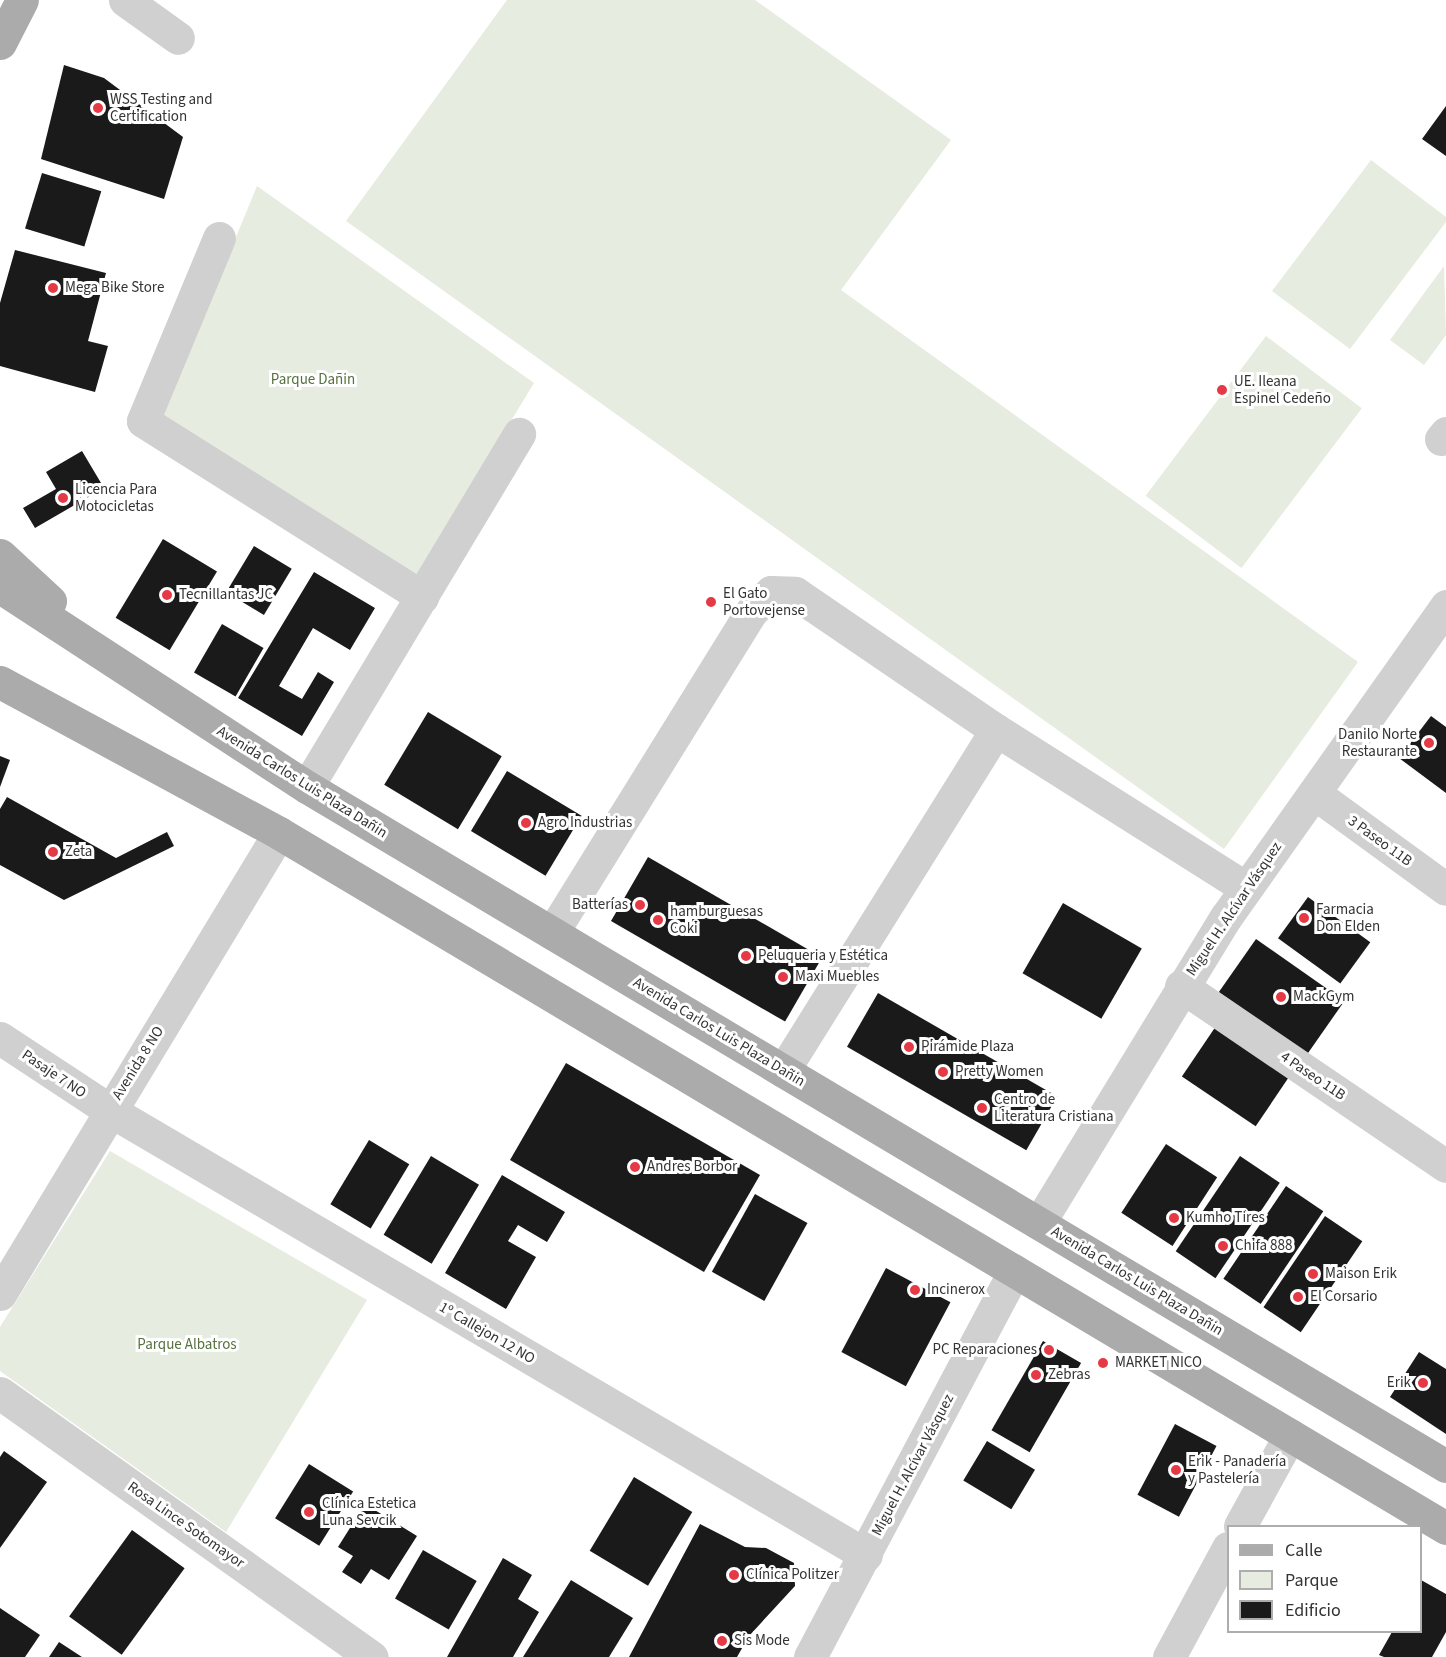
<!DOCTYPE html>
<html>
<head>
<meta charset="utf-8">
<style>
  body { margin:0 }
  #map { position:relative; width:1446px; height:1657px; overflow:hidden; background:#fff; font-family:"Source Sans 3",sans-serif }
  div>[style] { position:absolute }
  .green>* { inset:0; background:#e6ecdf; transform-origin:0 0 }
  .building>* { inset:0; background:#1a1a1a; transform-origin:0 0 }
  .minor>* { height:33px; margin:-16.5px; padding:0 16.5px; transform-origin:16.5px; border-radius:16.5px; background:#d0d0d0 }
  .major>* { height:33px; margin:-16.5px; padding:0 16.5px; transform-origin:16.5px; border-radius:16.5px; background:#ababab }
  .dots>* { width:16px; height:16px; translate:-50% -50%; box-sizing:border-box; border:3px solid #fff; border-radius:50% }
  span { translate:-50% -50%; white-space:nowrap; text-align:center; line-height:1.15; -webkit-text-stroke:6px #fff; paint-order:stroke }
  .poi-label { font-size:15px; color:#333 }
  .left { translate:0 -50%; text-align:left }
  .right { translate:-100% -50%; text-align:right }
  .park-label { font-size:15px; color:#56703f }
  .street-label { font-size:15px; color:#333 }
  .legend { position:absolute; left:1227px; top:1525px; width:195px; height:108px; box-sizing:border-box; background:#fff; border:2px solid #adadad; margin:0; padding:8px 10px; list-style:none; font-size:18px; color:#333 }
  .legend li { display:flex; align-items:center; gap:12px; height:30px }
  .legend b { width:30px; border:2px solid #adadad }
</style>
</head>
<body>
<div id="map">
  <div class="green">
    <i style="clip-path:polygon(507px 0,755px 0,951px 140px,841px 290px,1358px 662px,1224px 849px,346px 221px)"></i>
    <i style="clip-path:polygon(1371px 160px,1446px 217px,1446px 222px,1350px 349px,1272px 291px)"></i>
    <i style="clip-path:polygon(257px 186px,534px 383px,409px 589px,157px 429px)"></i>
    <i style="clip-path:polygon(1444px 266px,1446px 335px,1424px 365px,1390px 340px)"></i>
    <i style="left:1266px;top:336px;width:120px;height:200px;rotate:37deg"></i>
    <i style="clip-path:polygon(110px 1151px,367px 1300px,226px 1532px,0 1371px,0 1327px)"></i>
  </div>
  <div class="building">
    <i style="clip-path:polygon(64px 65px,104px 78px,183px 137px,164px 199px,41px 159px)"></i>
    <i style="clip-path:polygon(1446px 106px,1446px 156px,1422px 139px)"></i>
    <i style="left:42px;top:173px;width:62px;height:58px;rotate:17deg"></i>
    <i style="clip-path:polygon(15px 250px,106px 273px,88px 341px,108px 346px,95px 392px,0 366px,0 303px)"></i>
    <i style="clip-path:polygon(82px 451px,104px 488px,35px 528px,23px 508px,56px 489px,46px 472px)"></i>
    <i style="left:163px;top:539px;width:63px;height:92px;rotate:31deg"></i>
    <i style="left:254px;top:546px;width:44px;height:54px;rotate:31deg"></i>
    <i style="clip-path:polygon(314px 572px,375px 608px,350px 650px,313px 628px,279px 686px,302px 699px,318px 672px,334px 682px,302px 736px,238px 698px)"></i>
    <i style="left:222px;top:624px;width:48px;height:56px;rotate:30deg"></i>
    <i style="left:428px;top:712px;width:86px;height:85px;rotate:31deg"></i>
    <i style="clip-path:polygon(1431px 716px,1446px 727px,1446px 793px,1399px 758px)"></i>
    <i style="clip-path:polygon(0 756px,10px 760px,0 787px)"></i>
    <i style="left:507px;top:771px;width:87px;height:70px;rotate:31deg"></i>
    <i style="clip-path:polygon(7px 797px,116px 858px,167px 832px,174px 846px,64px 900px,0 865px,0 809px)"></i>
    <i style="left:648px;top:857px;width:201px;height:74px;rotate:30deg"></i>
    <i style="left:1308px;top:897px;width:77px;height:51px;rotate:36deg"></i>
    <i style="left:1063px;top:903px;width:91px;height:81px;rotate:30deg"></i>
    <i style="left:1256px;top:939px;width:108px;height:65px;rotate:35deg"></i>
    <i style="left:878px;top:993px;width:207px;height:62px;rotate:30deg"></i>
    <i style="left:1216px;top:1026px;width:89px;height:61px;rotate:34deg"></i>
    <i style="left:566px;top:1063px;width:224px;height:112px;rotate:30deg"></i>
    <i style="left:369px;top:1140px;width:47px;height:75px;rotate:31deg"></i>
    <i style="left:1166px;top:1144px;width:61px;height:82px;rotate:33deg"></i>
    <i style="left:431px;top:1156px;width:56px;height:92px;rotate:31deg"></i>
    <i style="left:1240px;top:1156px;width:48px;height:115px;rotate:34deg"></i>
    <i style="clip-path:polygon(502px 1175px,565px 1212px,547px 1242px,518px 1225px,508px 1241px,536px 1257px,506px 1309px,445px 1273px)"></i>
    <i style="left:1286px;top:1186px;width:45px;height:112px;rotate:34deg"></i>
    <i style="left:755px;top:1194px;width:60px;height:89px;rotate:29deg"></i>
    <i style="left:1325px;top:1216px;width:45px;height:110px;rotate:34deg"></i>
    <i style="left:886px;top:1268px;width:73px;height:95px;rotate:28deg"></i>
    <i style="left:1043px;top:1341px;width:44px;height:103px;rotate:30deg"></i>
    <i style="clip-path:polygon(1419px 1352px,1446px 1369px,1446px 1434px,1390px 1397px)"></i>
    <i style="left:1175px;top:1424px;width:47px;height:80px;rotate:28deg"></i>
    <i style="left:987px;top:1441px;width:56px;height:46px;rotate:31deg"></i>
    <i style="clip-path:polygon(4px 1451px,47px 1482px,0 1548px,0 1457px)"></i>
    <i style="left:309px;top:1464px;width:52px;height:64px;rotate:32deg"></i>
    <i style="left:634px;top:1477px;width:68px;height:86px;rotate:31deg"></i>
    <i style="clip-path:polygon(365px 1504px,417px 1536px,389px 1580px,371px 1569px,361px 1584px,342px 1572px,353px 1556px,338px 1547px)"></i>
    <i style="clip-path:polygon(700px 1524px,745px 1547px,766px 1548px,794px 1563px,795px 1586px,749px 1636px,737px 1657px,629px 1657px)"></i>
    <i style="left:132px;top:1530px;width:65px;height:107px;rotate:36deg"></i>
    <i style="left:423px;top:1550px;width:62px;height:56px;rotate:30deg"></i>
    <i style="clip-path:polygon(503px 1558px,532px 1575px,518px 1599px,539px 1612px,513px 1657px,447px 1657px)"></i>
    <i style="clip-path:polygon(571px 1580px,633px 1618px,609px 1657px,523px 1657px)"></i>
    <i style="clip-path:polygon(1421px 1580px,1446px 1594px,1446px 1632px,1432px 1657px,1384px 1657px,1379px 1655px,1392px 1632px,1420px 1632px)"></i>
    <i style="clip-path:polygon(0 1608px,40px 1635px,25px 1657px,0 1657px)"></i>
    <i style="clip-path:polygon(59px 1642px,82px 1657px,49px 1657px)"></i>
  </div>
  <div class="minor">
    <i style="left:125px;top:0;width:65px;rotate:35.6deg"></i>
    <i style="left:219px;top:238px;width:198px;rotate:112.6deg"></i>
    <i style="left:143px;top:421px;width:330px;rotate:32.2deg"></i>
    <i style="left:1441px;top:439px;width:8px;rotate:-50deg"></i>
    <i style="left:307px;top:787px;width:412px;rotate:-59deg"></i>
    <i style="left:1314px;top:793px;width:163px;rotate:36deg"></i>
    <i style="left:552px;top:933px;width:379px;rotate:-58.2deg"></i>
    <i style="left:752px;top:611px;width:27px;rotate:-45deg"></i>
    <i style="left:771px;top:592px;width:24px;rotate:2deg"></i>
    <i style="left:795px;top:593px;width:243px;rotate:34.3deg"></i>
    <i style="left:996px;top:730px;width:296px;rotate:32.3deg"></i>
    <i style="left:1181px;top:986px;width:320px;rotate:34.2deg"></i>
    <i style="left:0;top:1038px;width:131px;rotate:33.4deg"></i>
    <i style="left:109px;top:1110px;width:878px;rotate:30.45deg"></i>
    <i style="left:783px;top:1071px;width:402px;rotate:-58deg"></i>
    <i style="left:1039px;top:1223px;width:359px;rotate:-58.6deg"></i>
    <i style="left:1226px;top:917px;width:381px;rotate:-54.7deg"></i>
    <i style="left:0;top:1294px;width:539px;rotate:-58.82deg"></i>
    <i style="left:0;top:1393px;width:456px;rotate:35.4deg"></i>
    <i style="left:1240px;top:1526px;width:104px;rotate:-61.2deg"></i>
    <i style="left:810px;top:1657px;width:437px;rotate:-62.1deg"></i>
    <i style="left:1169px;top:1657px;width:124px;rotate:-61.6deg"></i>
  </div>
  <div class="major">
    <i style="left:0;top:43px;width:48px;rotate:-62.9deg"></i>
    <i style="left:0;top:555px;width:68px;rotate:42.6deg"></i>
    <i style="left:0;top:587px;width:366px;rotate:33.1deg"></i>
    <i style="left:307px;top:787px;width:1326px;rotate:30.8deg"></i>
    <i style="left:0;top:682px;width:317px;rotate:28.4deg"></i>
    <i style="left:279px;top:833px;width:1358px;rotate:30.78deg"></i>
  </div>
  <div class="dots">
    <i style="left:98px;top:108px;background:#e63946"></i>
    <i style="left:53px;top:288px;background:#e63946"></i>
    <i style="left:1222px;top:390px;background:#e63946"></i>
    <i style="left:63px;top:498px;background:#e63946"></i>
    <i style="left:167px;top:595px;background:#e63946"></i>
    <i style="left:711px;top:602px;background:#e63946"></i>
    <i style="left:1429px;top:743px;background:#e63946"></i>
    <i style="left:526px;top:823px;background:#e63946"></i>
    <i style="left:53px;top:852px;background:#e63946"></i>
    <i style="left:640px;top:905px;background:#e63946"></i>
    <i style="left:1304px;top:918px;background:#e63946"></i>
    <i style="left:658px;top:920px;background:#e63946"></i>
    <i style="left:746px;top:956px;background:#e63946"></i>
    <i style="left:783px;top:977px;background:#e63946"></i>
    <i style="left:1281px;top:997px;background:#e63946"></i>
    <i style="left:909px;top:1047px;background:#e63946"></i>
    <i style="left:943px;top:1072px;background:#e63946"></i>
    <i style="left:982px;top:1108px;background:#e63946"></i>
    <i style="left:635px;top:1167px;background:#e63946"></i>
    <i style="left:1174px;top:1218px;background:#e63946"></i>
    <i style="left:1223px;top:1246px;background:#e63946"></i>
    <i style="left:1313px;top:1274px;background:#e63946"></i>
    <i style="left:915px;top:1290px;background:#e63946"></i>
    <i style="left:1298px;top:1297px;background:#e63946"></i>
    <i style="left:1049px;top:1350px;background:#e63946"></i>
    <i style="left:1103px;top:1363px;background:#e63946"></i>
    <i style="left:1036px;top:1375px;background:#e63946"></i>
    <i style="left:1423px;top:1383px;background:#e63946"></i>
    <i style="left:1176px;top:1470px;background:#e63946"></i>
    <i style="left:309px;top:1512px;background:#e63946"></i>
    <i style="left:734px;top:1575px;background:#e63946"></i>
    <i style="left:722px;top:1641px;background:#e63946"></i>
  </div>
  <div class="poi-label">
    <span class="left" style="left:110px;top:108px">WSS Testing and<br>Certification</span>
    <span class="left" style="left:65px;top:288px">Mega Bike Store</span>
    <span class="left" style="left:1234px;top:390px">UE. Ileana<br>Espinel Cedeño</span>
    <span class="left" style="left:75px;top:498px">Licencia Para<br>Motocicletas</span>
    <span class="left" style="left:723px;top:602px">El Gato<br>Portovejense</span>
    <span class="left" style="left:179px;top:595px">Tecnillantas JC</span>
    <span class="right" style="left:1417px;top:743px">Danilo Norte<br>Restaurante</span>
    <span class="left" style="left:538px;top:823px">Agro Industrias</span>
    <span class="left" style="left:65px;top:852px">Zeta</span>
    <span class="right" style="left:628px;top:905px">Batterías</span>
    <span class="left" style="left:1316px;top:918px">Farmacia<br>Don Elden</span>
    <span class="left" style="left:670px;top:920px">hamburguesas<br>Coki</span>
    <span class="left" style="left:758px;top:956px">Peluqueria y Estética</span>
    <span class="left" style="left:795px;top:977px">Maxi Muebles</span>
    <span class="left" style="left:1293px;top:997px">MackGym</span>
    <span class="left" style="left:921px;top:1047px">Pirámide Plaza</span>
    <span class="left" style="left:955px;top:1072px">Pretty Women</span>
    <span class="left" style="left:994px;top:1108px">Centro de<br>Literatura Cristiana</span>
    <span class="left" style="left:647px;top:1167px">Andres Borbor</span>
    <span class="left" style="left:1186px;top:1218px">Kumho Tires</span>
    <span class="left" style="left:1235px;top:1246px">Chifa 888</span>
    <span class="left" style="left:1325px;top:1274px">Maison Erik</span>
    <span class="left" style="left:927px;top:1290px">Incinerox</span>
    <span class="left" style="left:1310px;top:1297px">El Corsario</span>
    <span class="right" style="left:1037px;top:1350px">PC Reparaciones</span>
    <span class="left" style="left:1115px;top:1363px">MARKET NICO</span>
    <span class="left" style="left:1048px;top:1375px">Zebras</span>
    <span class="right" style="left:1411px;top:1383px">Erik</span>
    <span class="left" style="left:1188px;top:1470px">Erik - Panadería<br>y Pastelería</span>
    <span class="left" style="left:322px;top:1512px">Clínica Estetica<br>Luna Sevcik</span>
    <span class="left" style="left:746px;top:1575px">Clínica Politzer</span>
    <span class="left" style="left:734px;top:1641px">Sis Mode</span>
  </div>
  <div class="park-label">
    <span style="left:313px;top:380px">Parque Dañin</span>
    <span style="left:187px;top:1345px">Parque Albatros</span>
  </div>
  <div class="street-label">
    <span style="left:302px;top:782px;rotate:32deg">Avenida Carlos Luis Plaza Dañin</span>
    <span style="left:1380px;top:841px;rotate:36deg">3 Paseo 11B</span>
    <span style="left:1234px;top:909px;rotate:-56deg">Miguel H. Alcívar Vásquez</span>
    <span style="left:719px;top:1032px;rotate:31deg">Avenida Carlos Luis Plaza Dañin</span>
    <span style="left:138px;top:1063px;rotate:-58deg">Avenida 8 NO</span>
    <span style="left:54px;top:1074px;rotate:34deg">Pasaje 7 NO</span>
    <span style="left:1313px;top:1076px;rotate:34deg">4 Paseo 11B</span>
    <span style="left:1137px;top:1281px;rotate:31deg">Avenida Carlos Luis Plaza Dañin</span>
    <span style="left:487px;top:1333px;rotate:30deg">1º Callejon 12 NO</span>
    <span style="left:913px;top:1465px;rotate:-62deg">Miguel H. Alcívar Vásquez</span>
    <span style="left:186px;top:1525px;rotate:35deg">Rosa Lince Sotomayor</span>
  </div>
  <ul class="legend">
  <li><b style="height:8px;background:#ababab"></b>Calle</li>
  <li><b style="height:16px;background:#e6ecdf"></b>Parque</li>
  <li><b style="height:16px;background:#1a1a1a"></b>Edificio</li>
  </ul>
</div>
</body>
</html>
